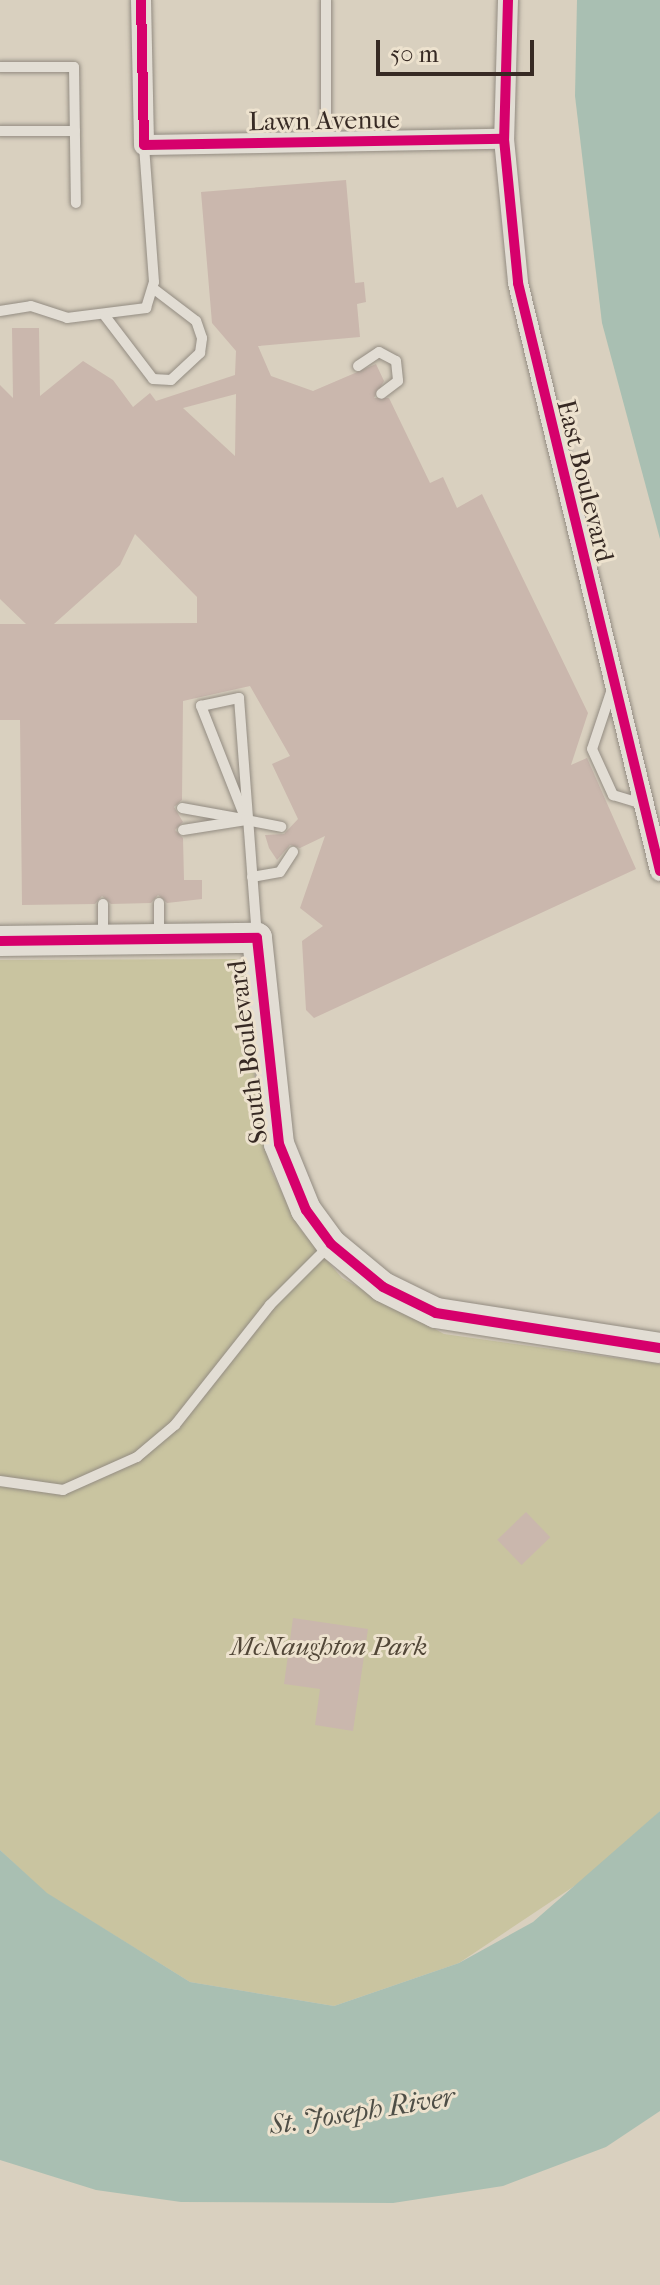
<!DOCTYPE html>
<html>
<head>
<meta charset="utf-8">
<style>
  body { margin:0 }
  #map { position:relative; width:660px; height:2285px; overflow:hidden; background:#d9d0bf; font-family:"IM FELL French Canon",serif }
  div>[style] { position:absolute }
  .green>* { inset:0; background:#c9c4a0 }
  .water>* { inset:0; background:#a9bfb2 }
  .building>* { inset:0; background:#cab7ad; transform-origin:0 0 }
  .roads { filter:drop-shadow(0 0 2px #938c82) drop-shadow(0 0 2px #938c82) }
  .lane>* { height:10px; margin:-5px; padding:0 5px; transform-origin:5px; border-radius:5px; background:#e2ddd4 }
  .street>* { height:20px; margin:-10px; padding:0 10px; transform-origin:10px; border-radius:10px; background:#e2ddd4 }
  .secondary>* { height:30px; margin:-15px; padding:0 15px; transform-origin:15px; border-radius:15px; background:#e2ddd4 }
  .cycleway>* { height:10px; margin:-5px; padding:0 5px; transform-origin:5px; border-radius:5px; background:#d6006c }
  span { translate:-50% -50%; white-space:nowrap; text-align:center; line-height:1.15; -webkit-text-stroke:6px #ede2ce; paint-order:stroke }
  .street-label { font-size:26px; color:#372a24 }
  .park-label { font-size:26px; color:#524738; font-style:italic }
  .water-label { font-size:28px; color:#4e4e46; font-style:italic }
  .scale { position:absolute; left:376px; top:40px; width:158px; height:36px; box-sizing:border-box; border:4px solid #372a24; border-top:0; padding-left:10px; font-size:24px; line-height:28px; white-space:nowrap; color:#372a24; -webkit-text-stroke:6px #ede2ce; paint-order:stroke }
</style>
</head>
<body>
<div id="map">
  <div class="green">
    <i style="clip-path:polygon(237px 959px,247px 971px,258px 1119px,271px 1170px,300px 1229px,342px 1278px,444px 1334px,660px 1364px,660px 1811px,609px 1863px,459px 1963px,334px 2006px,190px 1982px,46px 1893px,0 1850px,0 960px)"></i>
  </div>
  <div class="water">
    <i style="clip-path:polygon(577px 0,660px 0,660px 539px,602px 323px,575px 96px)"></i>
    <i style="clip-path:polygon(660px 1811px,660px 2111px,606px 2147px,503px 2186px,393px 2203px,181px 2202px,96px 2190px,0 2160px,0 1850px,47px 1893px,190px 1982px,334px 2006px,459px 1963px,533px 1922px)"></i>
  </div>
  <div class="building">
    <i style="clip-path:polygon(evenodd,346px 180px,355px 283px,364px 282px,366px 302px,357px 304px,360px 337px,258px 346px,271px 376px,313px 391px,376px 364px,384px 381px,374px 398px,389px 398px,430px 483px,443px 477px,457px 508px,482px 494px,588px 713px,571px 765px,587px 758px,636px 869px,314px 1018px,306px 1010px,302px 941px,323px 926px,300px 908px,325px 836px,300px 848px,290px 845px,277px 860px,269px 848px,265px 835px,284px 834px,298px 819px,272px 764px,290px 756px,250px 686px,183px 701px,182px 800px,174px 807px,183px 822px,175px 830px,183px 838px,184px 880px,202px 880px,202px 899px,167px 903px,158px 895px,151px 903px,111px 904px,102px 896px,95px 904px,22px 905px,20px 720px,0 720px,0 624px,26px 624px,0 599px,0 385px,13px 398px,12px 328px,39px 328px,40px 396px,83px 361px,113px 380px,133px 407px,150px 393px,156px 401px,235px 375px,236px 351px,212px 323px,201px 192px,346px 180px,236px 394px,235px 456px,183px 408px,236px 394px,346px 180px,135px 534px,197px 597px,197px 623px,54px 624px,120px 565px,135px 534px)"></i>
    <i style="left:526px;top:1512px;width:35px;height:40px;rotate:46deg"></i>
    <i style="clip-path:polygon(293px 1618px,368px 1629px,353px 1731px,315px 1725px,320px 1689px,284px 1684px)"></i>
  </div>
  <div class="roads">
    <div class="lane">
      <i style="left:0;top:67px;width:74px"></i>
      <i style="left:74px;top:67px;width:136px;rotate:89.2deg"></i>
      <i style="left:0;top:131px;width:75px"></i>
      <i style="left:326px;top:143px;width:143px;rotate:-90deg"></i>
      <i style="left:0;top:311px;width:31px;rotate:-9deg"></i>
      <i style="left:31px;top:306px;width:38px;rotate:18deg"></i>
      <i style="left:67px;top:318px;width:80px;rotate:-7.2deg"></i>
      <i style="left:146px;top:308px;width:27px;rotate:-73deg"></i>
      <i style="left:154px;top:282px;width:137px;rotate:-94.2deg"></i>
      <i style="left:105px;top:316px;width:79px;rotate:52.7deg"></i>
      <i style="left:153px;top:379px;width:18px;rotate:3deg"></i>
      <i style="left:171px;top:380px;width:40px;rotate:-43deg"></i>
      <i style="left:200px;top:353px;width:15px;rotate:-82deg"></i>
      <i style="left:202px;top:338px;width:18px;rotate:-109deg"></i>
      <i style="left:196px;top:321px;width:53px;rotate:-142.7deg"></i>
      <i style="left:358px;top:366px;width:25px;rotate:-34deg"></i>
      <i style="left:379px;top:352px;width:19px;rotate:28deg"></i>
      <i style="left:396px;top:361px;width:20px;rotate:84deg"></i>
      <i style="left:398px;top:381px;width:21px;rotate:143deg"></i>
      <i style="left:613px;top:686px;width:66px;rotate:108.4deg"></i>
      <i style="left:592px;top:749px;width:51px;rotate:65.5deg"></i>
      <i style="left:613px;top:795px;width:31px;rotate:17deg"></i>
      <i style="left:182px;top:808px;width:63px;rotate:10.1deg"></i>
      <i style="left:246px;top:820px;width:123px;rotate:-111.5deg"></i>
      <i style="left:201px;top:706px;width:39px;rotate:-12deg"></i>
      <i style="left:239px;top:698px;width:239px;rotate:85.7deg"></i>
      <i style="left:183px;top:830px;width:64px;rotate:-9deg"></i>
      <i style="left:246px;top:820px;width:36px;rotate:11deg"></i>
      <i style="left:252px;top:877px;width:28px;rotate:-10deg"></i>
      <i style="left:280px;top:872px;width:24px;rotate:-57deg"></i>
      <i style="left:159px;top:903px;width:34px;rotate:90deg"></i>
      <i style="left:103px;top:904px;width:34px;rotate:90deg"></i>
      <i style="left:0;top:1481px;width:64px;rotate:8.1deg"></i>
      <i style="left:63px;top:1490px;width:81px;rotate:-24deg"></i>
      <i style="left:137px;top:1457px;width:50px;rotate:-40.1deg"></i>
      <i style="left:175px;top:1425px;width:153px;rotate:-51.6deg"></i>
      <i style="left:270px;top:1305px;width:82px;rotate:-45deg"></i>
    </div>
    <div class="street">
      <i style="left:141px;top:0;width:145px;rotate:88.8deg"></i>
      <i style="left:144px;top:145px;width:360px;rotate:-1deg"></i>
      <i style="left:508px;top:0;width:139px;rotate:91.6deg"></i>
      <i style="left:504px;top:139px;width:145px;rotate:84.4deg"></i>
      <i style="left:518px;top:283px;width:605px;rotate:76.42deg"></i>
    </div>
    <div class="secondary">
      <i style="left:0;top:941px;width:257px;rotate:-0.7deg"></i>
      <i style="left:257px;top:938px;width:207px;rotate:83.9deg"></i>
      <i style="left:279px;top:1144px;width:71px;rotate:67.8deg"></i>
      <i style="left:306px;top:1210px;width:42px;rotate:53.7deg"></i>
      <i style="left:331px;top:1244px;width:67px;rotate:39.6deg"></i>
      <i style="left:383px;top:1287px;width:59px;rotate:26.1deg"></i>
      <i style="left:436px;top:1313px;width:227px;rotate:8.9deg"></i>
    </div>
  </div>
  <div class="cycleway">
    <i style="left:141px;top:0;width:145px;rotate:88.8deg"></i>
    <i style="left:144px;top:145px;width:360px;rotate:-1deg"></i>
    <i style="left:508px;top:0;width:139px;rotate:91.6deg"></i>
    <i style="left:504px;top:139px;width:145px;rotate:84.4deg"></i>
    <i style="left:518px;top:283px;width:605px;rotate:76.42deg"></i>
    <i style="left:0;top:941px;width:257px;rotate:-0.7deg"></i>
    <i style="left:257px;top:938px;width:207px;rotate:83.9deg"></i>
    <i style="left:279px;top:1144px;width:71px;rotate:67.8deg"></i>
    <i style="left:306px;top:1210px;width:42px;rotate:53.7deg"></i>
    <i style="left:331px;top:1244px;width:67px;rotate:39.6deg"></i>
    <i style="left:383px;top:1287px;width:59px;rotate:26.1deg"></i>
    <i style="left:436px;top:1313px;width:227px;rotate:8.9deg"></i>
  </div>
  <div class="street-label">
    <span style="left:324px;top:121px;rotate:-1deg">Lawn Avenue</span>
    <span style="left:585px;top:481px;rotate:76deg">East Boulevard</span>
    <span style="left:248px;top:1052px;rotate:-97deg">South Boulevard</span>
  </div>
  <div class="park-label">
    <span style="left:329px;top:1647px">McNaughton Park</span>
  </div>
  <div class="water-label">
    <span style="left:362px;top:2111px;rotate:-9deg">St. Joseph River</span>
  </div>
  <div class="scale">50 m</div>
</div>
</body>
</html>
